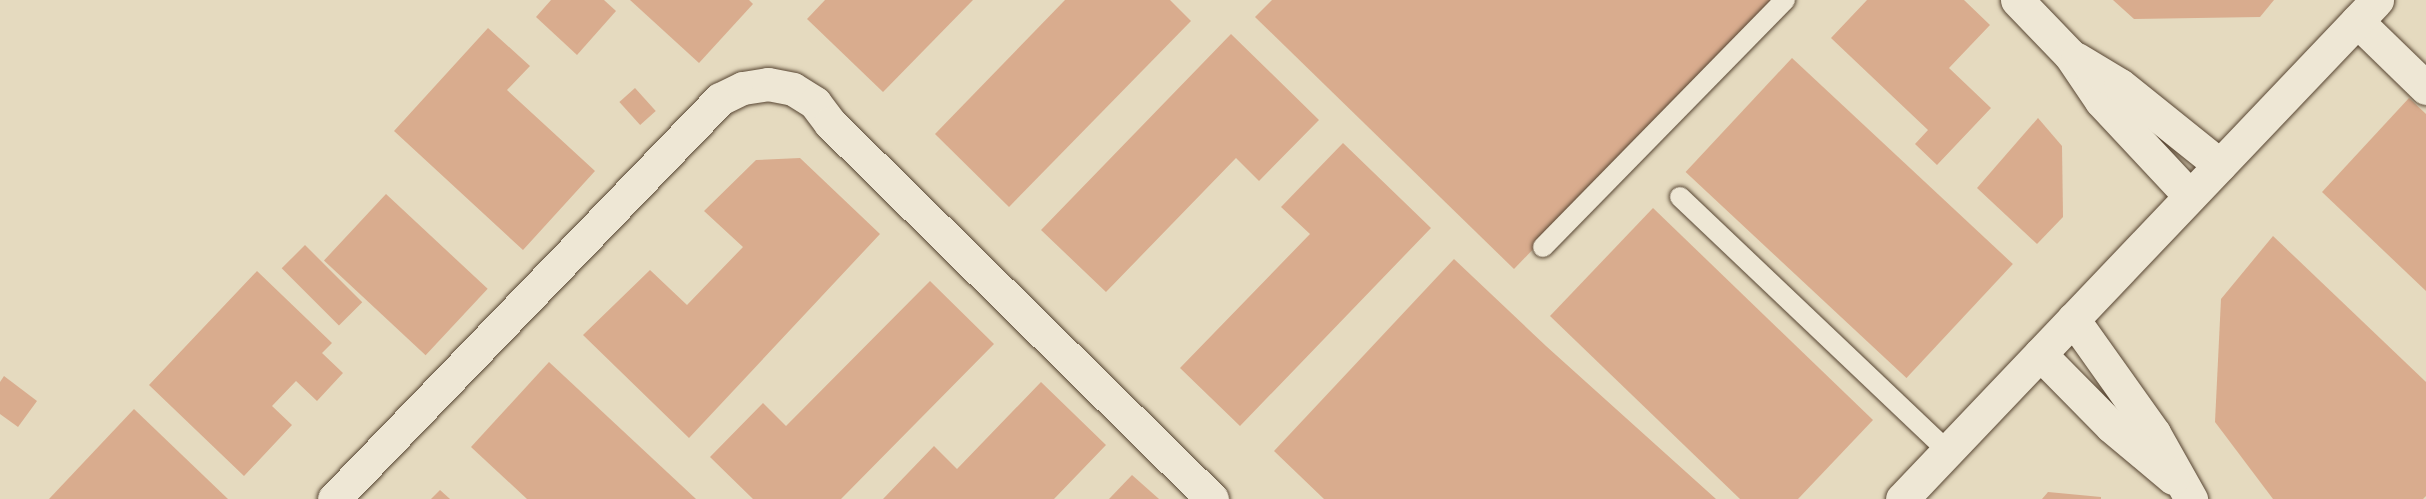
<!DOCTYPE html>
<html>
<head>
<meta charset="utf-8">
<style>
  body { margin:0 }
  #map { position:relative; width:2426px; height:499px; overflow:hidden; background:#e5dabf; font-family:"Gentium Book Plus",serif }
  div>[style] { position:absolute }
  .building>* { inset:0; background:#d9ac8e; transform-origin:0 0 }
  .roads { filter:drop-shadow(0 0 2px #574532) drop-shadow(0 0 2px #574532) }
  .lane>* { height:20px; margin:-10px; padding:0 10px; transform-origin:10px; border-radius:10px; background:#eee7d5 }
  .street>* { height:33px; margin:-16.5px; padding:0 16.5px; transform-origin:16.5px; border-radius:16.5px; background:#eee7d5 }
  .secondary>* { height:33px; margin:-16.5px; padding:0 16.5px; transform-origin:16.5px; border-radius:16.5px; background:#eee7d5 }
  span { translate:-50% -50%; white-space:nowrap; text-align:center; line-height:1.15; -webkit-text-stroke:6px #eee7d5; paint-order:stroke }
</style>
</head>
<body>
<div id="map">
  <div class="building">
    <i style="clip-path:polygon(551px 0,604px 0,616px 11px,577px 55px,536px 17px)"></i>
    <i style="clip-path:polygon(630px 0,749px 0,753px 4px,699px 63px)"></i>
    <i style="clip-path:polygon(825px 0,973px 0,883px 92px,807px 19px)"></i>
    <i style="clip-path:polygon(1065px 0,1170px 0,1191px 21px,1009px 207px,935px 134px)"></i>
    <i style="clip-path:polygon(1272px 0,1774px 0,1514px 269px,1255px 17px)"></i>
    <i style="clip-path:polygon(1867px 0,1964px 0,1990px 25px,1949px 68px,1991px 108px,1937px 165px,1915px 144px,1928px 130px,1831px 38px)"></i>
    <i style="clip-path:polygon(2113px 0,2274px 0,2260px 17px,2134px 19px)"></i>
    <i style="clip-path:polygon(488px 28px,530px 66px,507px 90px,595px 171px,523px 250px,394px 131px)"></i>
    <i style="clip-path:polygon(1231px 34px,1319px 120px,1259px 181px,1236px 158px,1106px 292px,1041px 230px)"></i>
    <i style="left:1792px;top:58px;width:302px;height:156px;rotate:43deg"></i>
    <i style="left:635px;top:88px;width:31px;height:21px;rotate:48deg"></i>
    <i style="clip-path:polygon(2409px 98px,2426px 114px,2426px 291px,2322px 192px)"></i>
    <i style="clip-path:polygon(2038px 118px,2062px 146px,2063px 217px,2037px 244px,1977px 188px)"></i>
    <i style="clip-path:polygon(1343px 143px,1431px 228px,1240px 426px,1180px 368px,1310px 234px,1281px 207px)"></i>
    <i style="clip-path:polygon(800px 158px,880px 234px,689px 438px,583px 335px,650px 270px,687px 305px,743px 247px,704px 211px,756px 160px)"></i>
    <i style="left:386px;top:194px;width:139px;height:91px;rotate:43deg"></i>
    <i style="clip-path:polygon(1653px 208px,1873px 420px,1798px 499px,1740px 499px,1550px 316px)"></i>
    <i style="clip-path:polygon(2273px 236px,2426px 382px,2426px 496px,2423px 499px,2273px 499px,2215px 422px,2221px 299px)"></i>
    <i style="left:305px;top:245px;width:81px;height:33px;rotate:45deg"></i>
    <i style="clip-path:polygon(1454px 259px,1546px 346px,1716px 499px,1324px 499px,1274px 451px)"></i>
    <i style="clip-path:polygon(257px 271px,332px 343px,322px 353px,343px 373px,317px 401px,296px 381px,272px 406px,292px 425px,244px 476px,149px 385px)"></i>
    <i style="clip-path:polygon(930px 281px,994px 344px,841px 499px,753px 499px,710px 457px,763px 403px,786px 426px)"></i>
    <i style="clip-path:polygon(549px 362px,696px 499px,527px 499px,471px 447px)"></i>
    <i style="clip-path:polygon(4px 376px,37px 401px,18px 427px,0 414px,0 382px)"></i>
    <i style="clip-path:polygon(1041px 382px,1106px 445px,1054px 499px,883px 499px,934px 446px,957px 469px)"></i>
    <i style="clip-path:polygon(134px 409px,228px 499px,49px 499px)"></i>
    <i style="clip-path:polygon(1132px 475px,1159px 499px,1109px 499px)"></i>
    <i style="clip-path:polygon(440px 490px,450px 499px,431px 499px)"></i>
    <i style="clip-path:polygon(2048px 492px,2101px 497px,2101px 499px,2042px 499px)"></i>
  </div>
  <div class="roads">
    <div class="lane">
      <i style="left:1680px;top:197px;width:369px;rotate:43.5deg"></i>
      <i style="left:1543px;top:247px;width:346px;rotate:-45.6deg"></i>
    </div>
    <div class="street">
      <i style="left:2017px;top:0;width:76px;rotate:46.1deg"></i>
      <i style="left:2070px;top:55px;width:55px;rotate:56deg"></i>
      <i style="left:2101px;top:101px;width:130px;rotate:46.9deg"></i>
      <i style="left:2357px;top:21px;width:96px;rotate:44.2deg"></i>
      <i style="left:2077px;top:59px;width:50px;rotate:31.2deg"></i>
      <i style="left:2120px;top:85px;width:128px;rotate:38.7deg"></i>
      <i style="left:2073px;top:319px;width:140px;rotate:54.6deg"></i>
      <i style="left:2154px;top:433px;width:76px;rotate:60.7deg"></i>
      <i style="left:2040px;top:354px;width:101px;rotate:45.4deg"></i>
      <i style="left:2111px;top:426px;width:81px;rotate:40deg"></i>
      <i style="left:334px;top:499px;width:556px;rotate:-46.02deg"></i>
      <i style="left:720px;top:99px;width:25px;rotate:-26deg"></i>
      <i style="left:743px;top:88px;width:25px;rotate:-9deg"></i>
      <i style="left:768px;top:84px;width:25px;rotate:11deg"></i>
      <i style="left:793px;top:89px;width:26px;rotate:32deg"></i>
      <i style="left:815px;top:103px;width:25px;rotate:53deg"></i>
      <i style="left:830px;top:123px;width:536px;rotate:44.55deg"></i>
    </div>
    <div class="secondary">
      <i style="left:1902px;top:499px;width:689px;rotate:-46.41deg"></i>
    </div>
  </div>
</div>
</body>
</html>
